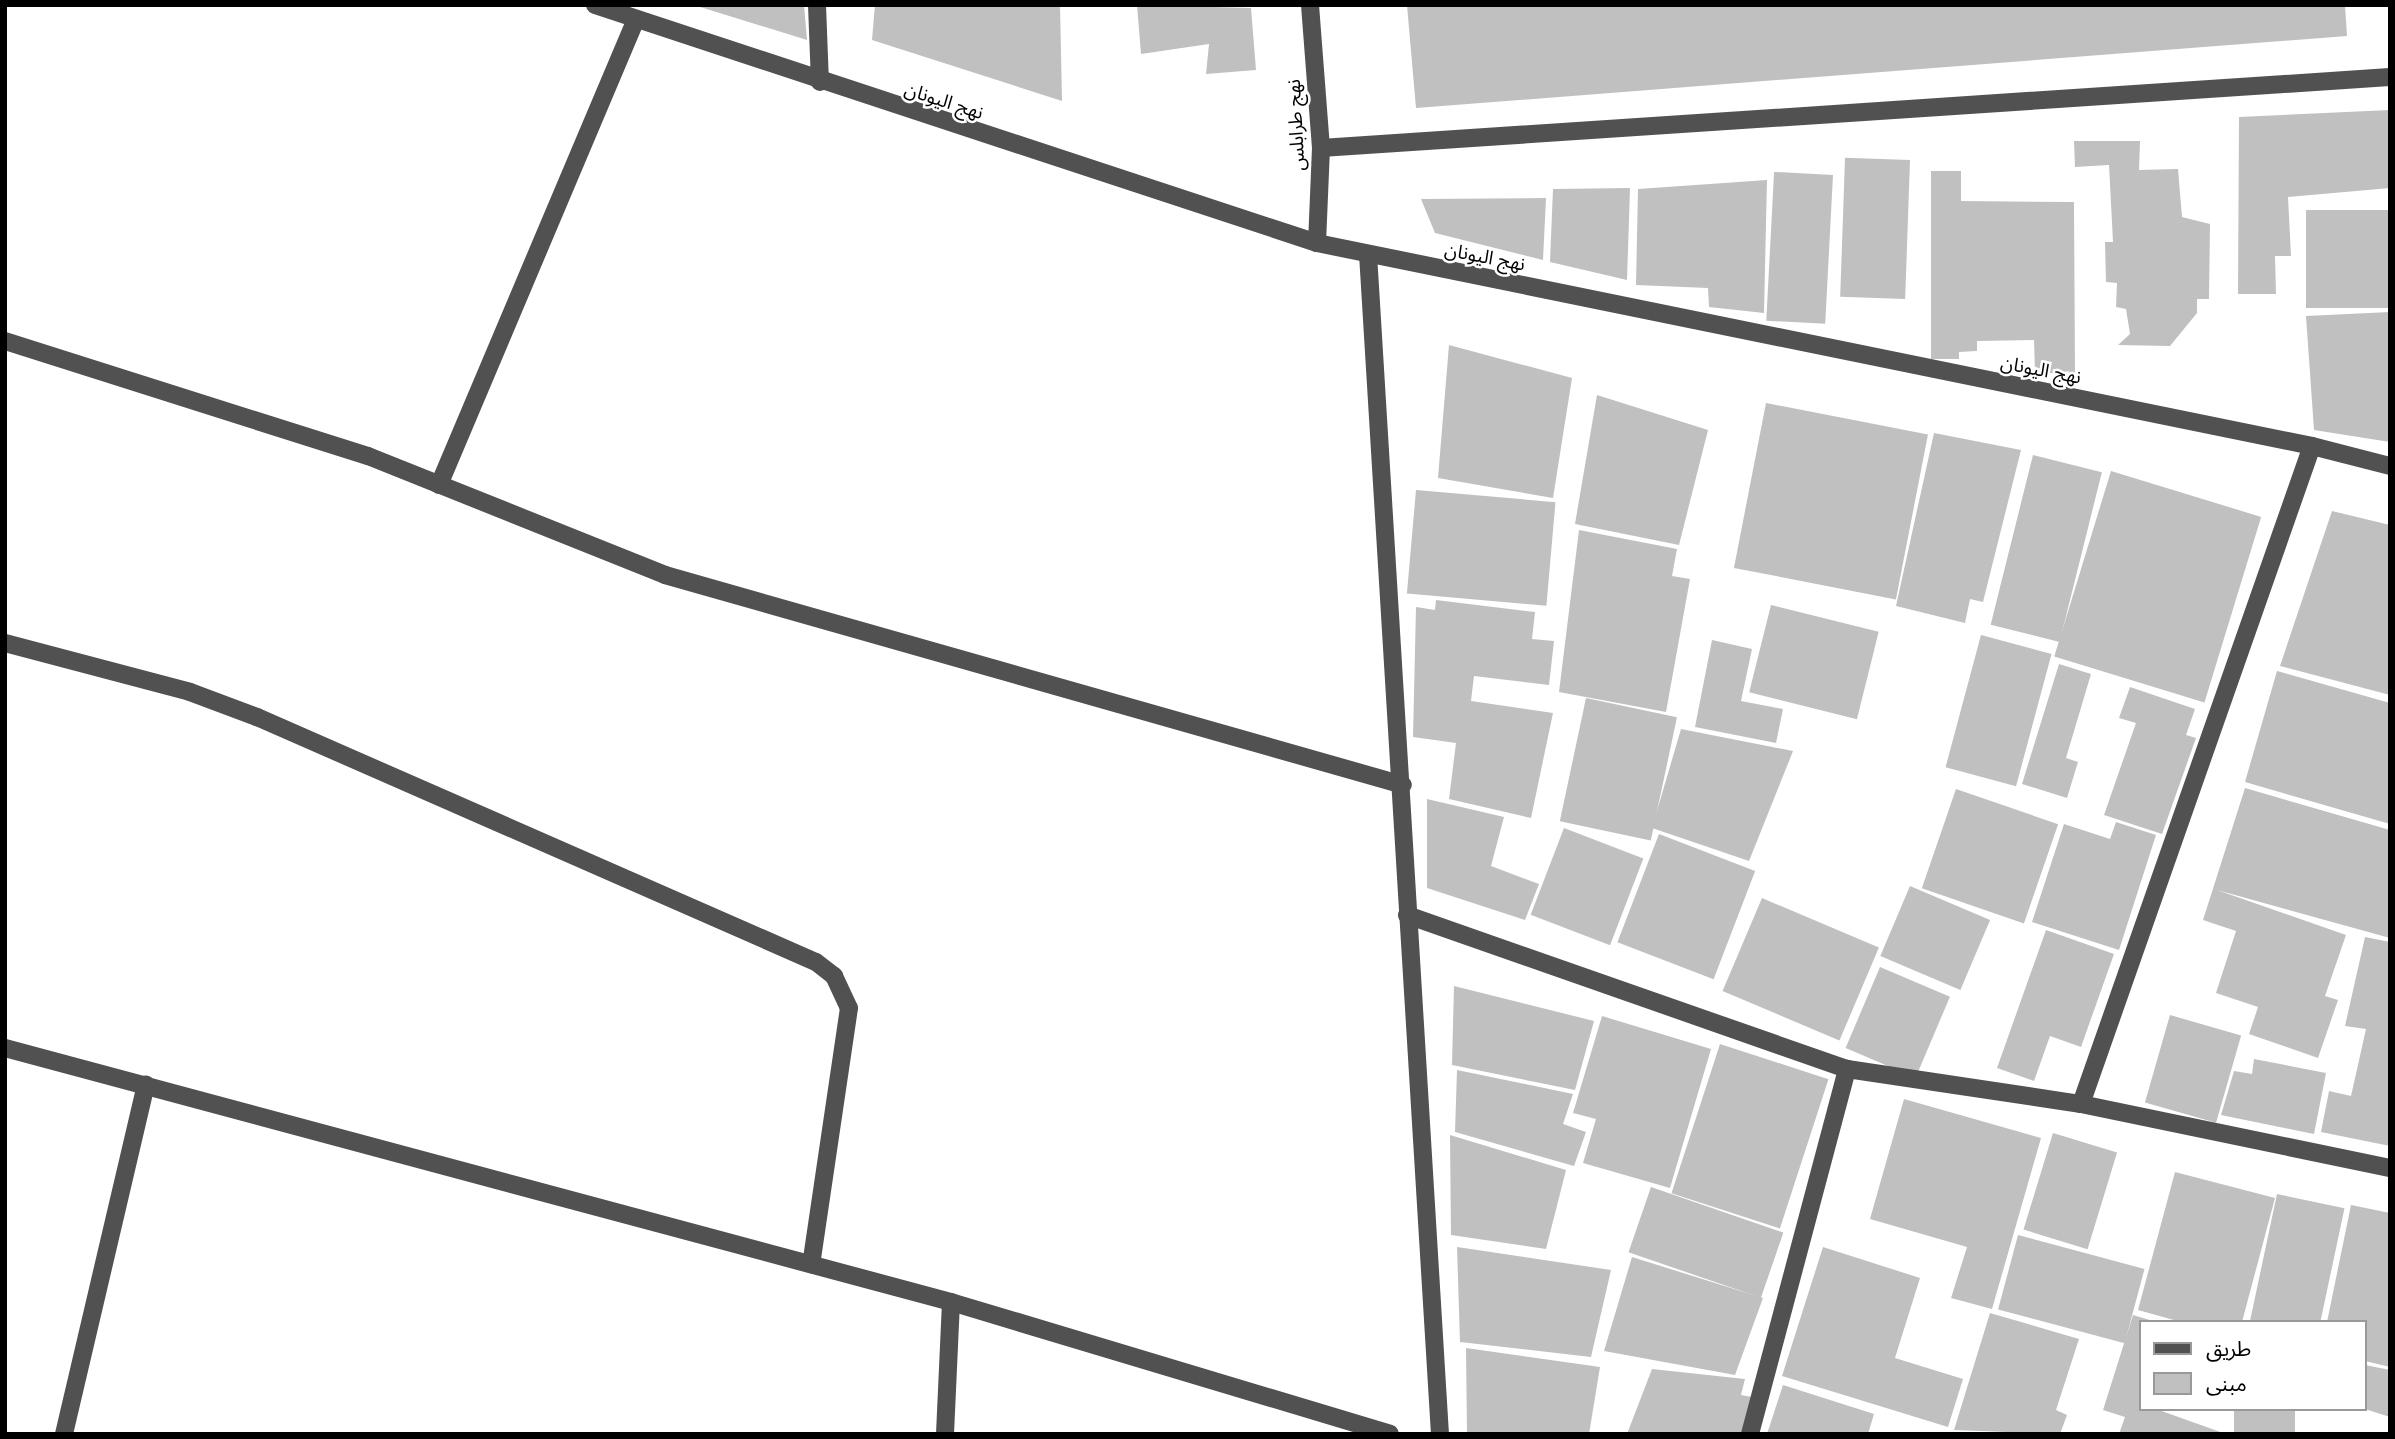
<!DOCTYPE html>
<html>
<head>
<meta charset="utf-8">
<style>
  body { margin:0 }
  #map { position:relative; width:2395px; height:1439px; overflow:hidden; background:#fff; font-family:Inter,"Noto Sans Arabic",sans-serif }
  div>[style] { position:absolute }
  .building>* { inset:0; background:#c0c0c0; transform-origin:0 0 }
  .minor>* { height:18px; margin:-9px; padding:0 9px; transform-origin:9px; border-radius:9px; background:#515151 }
  span { translate:-50% -50%; white-space:nowrap; text-align:center; line-height:1.15; -webkit-text-stroke:5px #fff; paint-order:stroke }
  .street-label { font-size:19px; color:#000 }
  .frame { position:absolute; inset:0; border:7px solid #000; pointer-events:none }
  .legend { position:absolute; left:2139px; top:1320px; width:228px; height:91px; box-sizing:border-box; background:#fff; border:2px solid #999; margin:0; padding:9px 12px; list-style:none; font-size:21px; color:#000 }
  .legend li { display:flex; align-items:center; gap:14px; height:35px }
  .legend b { width:35px; border:2px solid #999 }
</style>
</head>
<body>
<div id="map">
  <div class="building">
    <i style="clip-path:polygon(697px 5px,804px 5px,807px 40px,697px 6px)"></i>
    <i style="clip-path:polygon(875px 5px,1060px 5px,1062px 101px,872px 40px)"></i>
    <i style="clip-path:polygon(1137px 5px,1251px 8px,1256px 70px,1206px 74px,1209px 44px,1141px 54px)"></i>
    <i style="clip-path:polygon(1407px 5px,2345px 5px,2347px 36px,1416px 108px)"></i>
    <i style="clip-path:polygon(2390px 110px,2390px 188px,2288px 197px,2291px 256px,2275px 256px,2276px 294px,2238px 294px,2239px 117px)"></i>
    <i style="clip-path:polygon(2074px 141px,2140px 141px,2139px 170px,2178px 169px,2182px 217px,2210px 224px,2209px 299px,2197px 299px,2197px 313px,2170px 346px,2118px 345px,2130px 334px,2126px 309px,2116px 307px,2117px 283px,2106px 282px,2105px 242px,2113px 242px,2109px 165px,2075px 167px)"></i>
    <i style="left:1910px;top:160px;width:139px;height:65px;rotate:92deg"></i>
    <i style="clip-path:polygon(1931px 171px,1961px 171px,1961px 201px,2074px 202px,2075px 373px,2035px 373px,2034px 340px,1977px 341px,1977px 351px,1959px 352px,1959px 359px,1931px 359px)"></i>
    <i style="left:1833px;top:175px;width:149px;height:59px;rotate:93deg"></i>
    <i style="clip-path:polygon(1767px 180px,1764px 313px,1709px 307px,1708px 288px,1636px 285px,1638px 189px)"></i>
    <i style="clip-path:polygon(1630px 188px,1627px 280px,1550px 262px,1553px 189px)"></i>
    <i style="clip-path:polygon(1546px 198px,1543px 260px,1435px 233px,1421px 199px)"></i>
    <i style="left:2390px;top:210px;width:98px;height:84px;rotate:90deg"></i>
    <i style="clip-path:polygon(2390px 312px,2390px 442px,2314px 430px,2306px 316px)"></i>
    <i style="clip-path:polygon(1449px 345px,1572px 378px,1553px 498px,1438px 478px)"></i>
    <i style="clip-path:polygon(1597px 395px,1708px 430px,1679px 545px,1575px 524px)"></i>
    <i style="left:1766px;top:403px;width:165px;height:168px;rotate:11deg"></i>
    <i style="clip-path:polygon(1934px 433px,2021px 450px,1983px 602px,1970px 599px,1965px 623px,1896px 606px)"></i>
    <i style="left:2033px;top:455px;width:71px;height:175px;rotate:14deg"></i>
    <i style="left:2111px;top:471px;width:157px;height:194px;rotate:17deg"></i>
    <i style="left:1416px;top:490px;width:140px;height:104px;rotate:5deg"></i>
    <i style="clip-path:polygon(2332px 511px,2390px 525px,2390px 695px,2280px 666px)"></i>
    <i style="clip-path:polygon(1579px 530px,1677px 549px,1672px 576px,1690px 579px,1666px 712px,1559px 692px)"></i>
    <i style="clip-path:polygon(1436px 600px,1535px 612px,1532px 639px,1554px 641px,1549px 685px,1474px 676px,1471px 701px,1553px 713px,1531px 818px,1449px 799px,1456px 743px,1413px 737px,1416px 607px,1435px 610px)"></i>
    <i style="left:1771px;top:605px;width:111px;height:90px;rotate:14deg"></i>
    <i style="left:1981px;top:635px;width:73px;height:137px;rotate:15deg"></i>
    <i style="clip-path:polygon(1712px 640px,1752px 649px,1741px 701px,1783px 709px,1776px 743px,1695px 727px)"></i>
    <i style="clip-path:polygon(2059px 664px,2091px 674px,2066px 758px,2078px 762px,2067px 798px,2022px 784px)"></i>
    <i style="clip-path:polygon(2277px 671px,2390px 703px,2390px 824px,2245px 782px)"></i>
    <i style="clip-path:polygon(2130px 687px,2195px 709px,2186px 735px,2196px 738px,2162px 834px,2104px 815px,2136px 723px,2119px 718px)"></i>
    <i style="left:1586px;top:698px;width:93px;height:126px;rotate:12deg"></i>
    <i style="clip-path:polygon(1681px 729px,1793px 751px,1749px 861px,1652px 828px)"></i>
    <i style="clip-path:polygon(2245px 788px,2390px 830px,2390px 938px,2217px 890px,2346px 935px,2325px 996px,2338px 1000px,2318px 1058px,2249px 1034px,2258px 1007px,2216px 993px,2236px 931px,2203px 920px)"></i>
    <i style="left:1956px;top:789px;width:108px;height:105px;rotate:19deg"></i>
    <i style="clip-path:polygon(1427px 799px,1504px 817px,1491px 866px,1539px 884px,1525px 920px,1427px 888px)"></i>
    <i style="clip-path:polygon(2116px 822px,2156px 835px,2119px 950px,2032px 922px,2064px 824px,2110px 839px)"></i>
    <i style="left:1564px;top:828px;width:85px;height:93px;rotate:21deg"></i>
    <i style="left:1659px;top:834px;width:103px;height:116px;rotate:21deg"></i>
    <i style="left:1910px;top:886px;width:87px;height:76px;rotate:23deg"></i>
    <i style="left:1762px;top:898px;width:127px;height:101px;rotate:23deg"></i>
    <i style="clip-path:polygon(2046px 930px,2114px 954px,2081px 1047px,2050px 1036px,2034px 1081px,1997px 1068px)"></i>
    <i style="clip-path:polygon(2365px 937px,2390px 942px,2390px 1146px,2321px 1132px,2329px 1091px,2351px 1096px,2366px 1029px,2345px 1026px)"></i>
    <i style="left:1880px;top:967px;width:76px;height:88px;rotate:23deg"></i>
    <i style="clip-path:polygon(1454px 986px,1594px 1021px,1575px 1090px,1452px 1065px)"></i>
    <i style="left:2170px;top:1015px;width:74px;height:91px;rotate:16deg"></i>
    <i style="clip-path:polygon(1602px 1016px,1711px 1049px,1670px 1188px,1583px 1163px,1596px 1119px,1573px 1113px)"></i>
    <i style="left:1720px;top:1044px;width:114px;height:157px;rotate:18deg"></i>
    <i style="clip-path:polygon(2254px 1059px,2326px 1073px,2314px 1134px,2221px 1115px,2234px 1071px,2252px 1074px)"></i>
    <i style="clip-path:polygon(1457px 1070px,1573px 1094px,1563px 1124px,1586px 1132px,1574px 1166px,1455px 1132px)"></i>
    <i style="clip-path:polygon(1904px 1099px,2041px 1138px,1992px 1309px,1951px 1298px,1967px 1247px,1870px 1219px)"></i>
    <i style="left:2053px;top:1133px;width:67px;height:101px;rotate:17deg"></i>
    <i style="clip-path:polygon(1450px 1135px,1566px 1170px,1546px 1249px,1451px 1235px)"></i>
    <i style="clip-path:polygon(2175px 1172px,2275px 1198px,2242px 1322px,2181px 1322px,2138px 1310px)"></i>
    <i style="left:1651px;top:1187px;width:140px;height:69px;rotate:19deg"></i>
    <i style="left:2277px;top:1194px;width:69px;height:131px;rotate:12deg"></i>
    <i style="clip-path:polygon(2351px 1205px,2390px 1213px,2390px 1367px,2365px 1361px,2365px 1322px,2327px 1322px)"></i>
    <i style="left:2018px;top:1235px;width:131px;height:77px;rotate:15deg"></i>
    <i style="clip-path:polygon(1457px 1247px,1611px 1270px,1591px 1357px,1460px 1342px)"></i>
    <i style="clip-path:polygon(1823px 1247px,1920px 1278px,1895px 1358px,1963px 1379px,1948px 1427px,1782px 1376px)"></i>
    <i style="clip-path:polygon(1632px 1257px,1763px 1298px,1735px 1375px,1604px 1351px)"></i>
    <i style="clip-path:polygon(1990px 1313px,2079px 1339px,2056px 1410px,2067px 1415px,2060px 1434px,1954px 1430px)"></i>
    <i style="clip-path:polygon(2133px 1315px,2153px 1321px,2141px 1322px,2141px 1409px,2156px 1409px,2226px 1434px,2119px 1434px,2125px 1417px,2103px 1410px)"></i>
    <i style="clip-path:polygon(1466px 1348px,1600px 1367px,1589px 1434px,1467px 1434px)"></i>
    <i style="clip-path:polygon(2365px 1365px,2390px 1370px,2390px 1417px,2365px 1409px)"></i>
    <i style="clip-path:polygon(1652px 1369px,1745px 1379px,1741px 1395px,1758px 1398px,1746px 1434px,1627px 1434px)"></i>
    <i style="clip-path:polygon(1783px 1385px,1874px 1414px,1868px 1434px,1767px 1434px)"></i>
    <i style="left:2234px;top:1409px;width:61px;height:25px"></i>
  </div>
  <div class="minor">
    <i style="left:595px;top:5px;width:760px;rotate:18.24deg"></i>
    <i style="left:1317px;top:243px;width:1015px;rotate:11.53deg"></i>
    <i style="left:2312px;top:446px;width:81px;rotate:14.4deg"></i>
    <i style="left:817px;top:5px;width:77px;rotate:87.8deg"></i>
    <i style="left:1310px;top:5px;width:143px;rotate:85.6deg"></i>
    <i style="left:1321px;top:148px;width:95px;rotate:92.4deg"></i>
    <i style="left:1321px;top:148px;width:1071px;rotate:-3.8deg"></i>
    <i style="left:1368px;top:254px;width:1182px;rotate:86.51deg"></i>
    <i style="left:5px;top:341px;width:381px;rotate:17.6deg"></i>
    <i style="left:368px;top:456px;width:320px;rotate:21.8deg"></i>
    <i style="left:665px;top:575px;width:767px;rotate:15.88deg"></i>
    <i style="left:439px;top:485px;width:506px;rotate:-67.08deg"></i>
    <i style="left:5px;top:643px;width:191px;rotate:14.8deg"></i>
    <i style="left:190px;top:692px;width:72px;rotate:20.5deg"></i>
    <i style="left:257px;top:717px;width:610px;rotate:23.67deg"></i>
    <i style="left:816px;top:962px;width:23px;rotate:38deg"></i>
    <i style="left:834px;top:976px;width:35px;rotate:65deg"></i>
    <i style="left:849px;top:1008px;width:259px;rotate:98.4deg"></i>
    <i style="left:1407px;top:915px;width:466px;rotate:19.3deg"></i>
    <i style="left:1847px;top:1069px;width:237px;rotate:8.5deg"></i>
    <i style="left:2081px;top:1104px;width:316px;rotate:11.7deg"></i>
    <i style="left:5px;top:1048px;width:980px;rotate:15.03deg"></i>
    <i style="left:951px;top:1302px;width:458px;rotate:16.7deg"></i>
    <i style="left:2081px;top:1104px;width:697px;rotate:-70.66deg"></i>
    <i style="left:64px;top:1434px;width:359px;rotate:-76.8deg"></i>
    <i style="left:945px;top:1434px;width:132px;rotate:-87.4deg"></i>
    <i style="left:1750px;top:1434px;width:378px;rotate:-75.1deg"></i>
  </div>
  <div class="street-label">
    <span style="left:944px;top:101px;rotate:18deg">نهج اليونان</span>
    <span style="left:1296px;top:125px;rotate:-93deg">نهج طرابلس</span>
    <span style="left:1485px;top:257px;rotate:11deg">نهج اليونان</span>
    <span style="left:2041px;top:370px;rotate:11deg">نهج اليونان</span>
  </div>
  <div class="frame"></div>
  <ul class="legend">
  <li><b style="height:9px;background:#515151"></b>طريق</li>
  <li><b style="height:19px;background:#c0c0c0"></b>مبنى</li>
  </ul>
</div>
</body>
</html>
